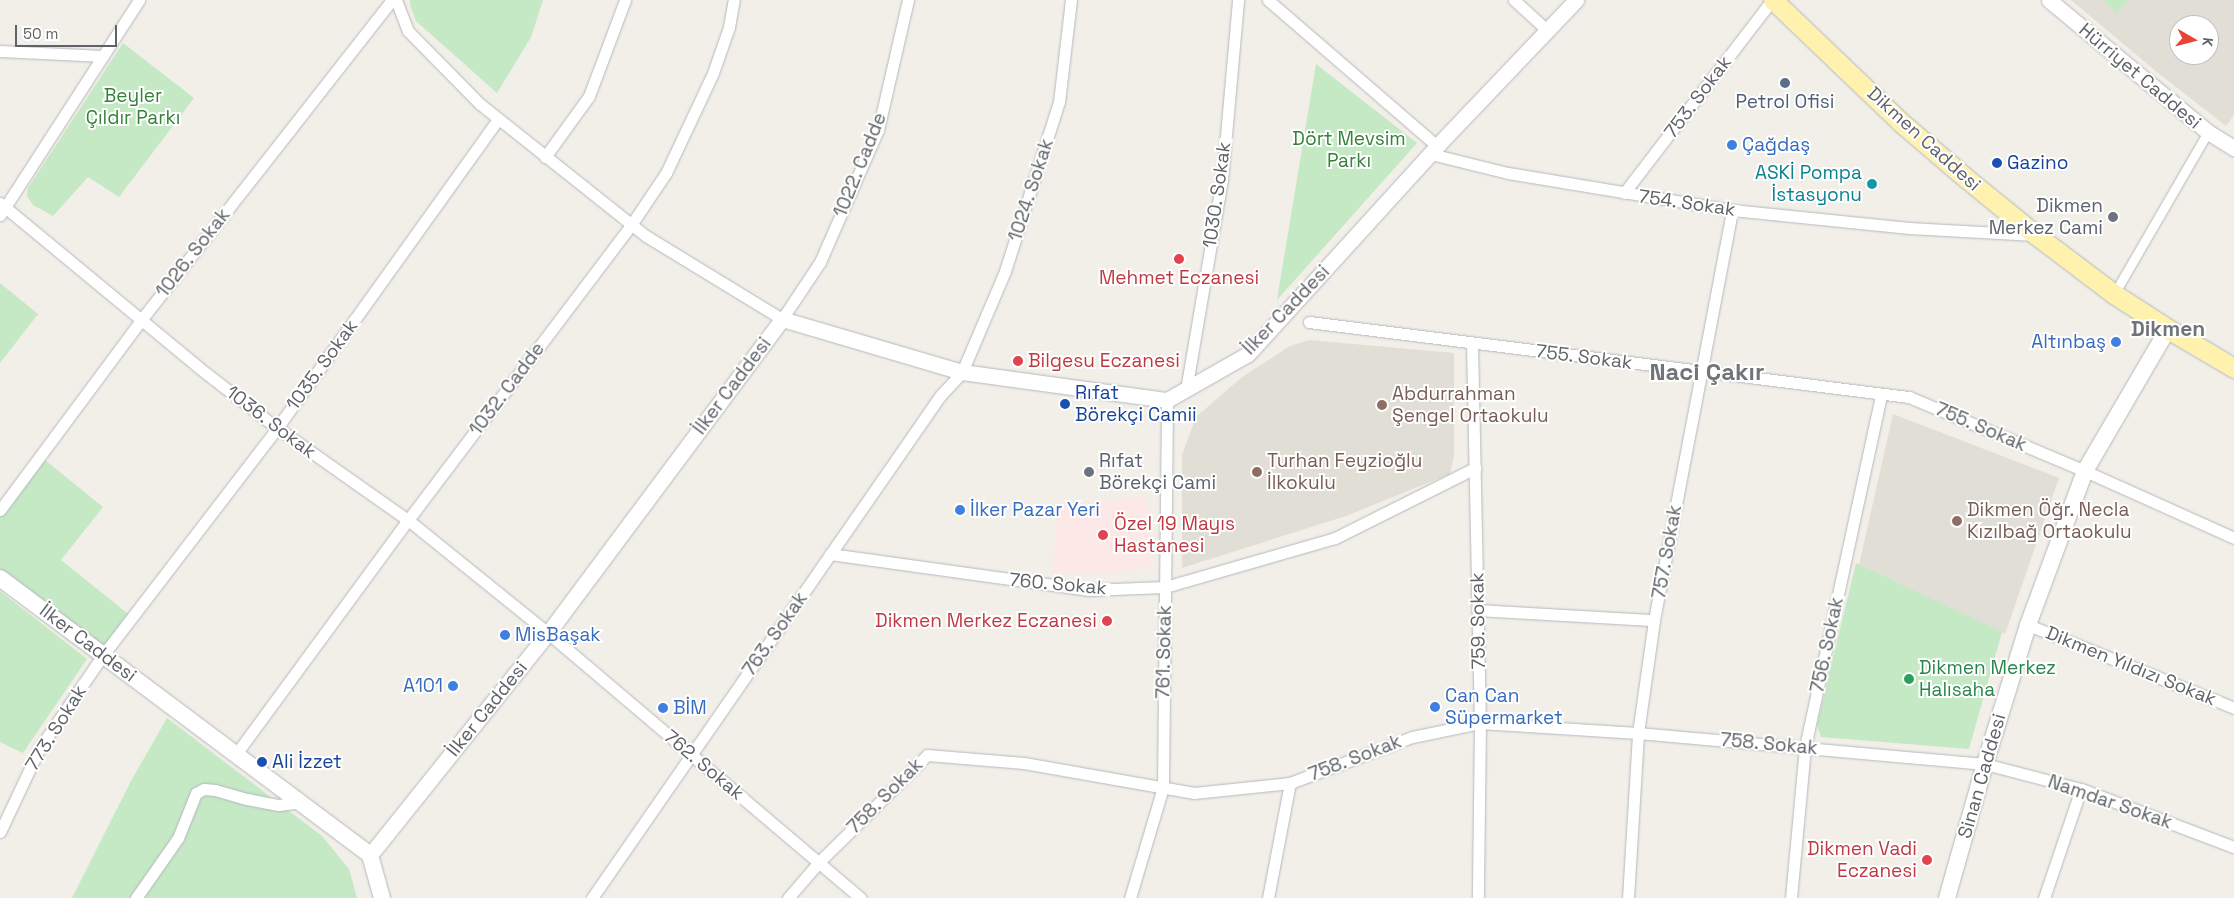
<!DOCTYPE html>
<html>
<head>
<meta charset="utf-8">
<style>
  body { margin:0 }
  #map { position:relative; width:2234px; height:898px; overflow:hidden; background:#f1efe8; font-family:"Space Grotesk",sans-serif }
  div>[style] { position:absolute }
  .education>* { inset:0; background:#e1ded6 }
  .medical>* { inset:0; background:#fce8e6 }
  .green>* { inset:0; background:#c5e8c5 }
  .roads { filter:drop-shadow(0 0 1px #b5b8bc) drop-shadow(0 0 1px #b5b8bc) }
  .pedestrian>* { height:9px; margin:-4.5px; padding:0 4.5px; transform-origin:4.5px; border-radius:4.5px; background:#fff }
  .minor>* { height:11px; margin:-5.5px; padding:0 5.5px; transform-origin:5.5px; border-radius:5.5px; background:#fff }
  .tertiary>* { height:15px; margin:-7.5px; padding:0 7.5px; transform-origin:7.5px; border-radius:7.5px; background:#fff }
  .secondary>* { height:16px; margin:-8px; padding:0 8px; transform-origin:8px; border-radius:8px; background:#fff }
  .primary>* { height:19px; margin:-9.5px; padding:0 9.5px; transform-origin:9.5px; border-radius:9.5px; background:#fff2af }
  .dots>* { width:14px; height:14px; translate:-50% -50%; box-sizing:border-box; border:2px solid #fff; border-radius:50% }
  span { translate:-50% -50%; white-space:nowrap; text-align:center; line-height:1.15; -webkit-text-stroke:4px #fff; paint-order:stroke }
  .street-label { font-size:19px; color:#5f6368 }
  .park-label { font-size:19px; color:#348238 }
  .service-label { font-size:19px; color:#4e5e75 }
  .shop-label { font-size:19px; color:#366cbe }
  .left { translate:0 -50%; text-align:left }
  .right { translate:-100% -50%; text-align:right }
  .transit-label { font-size:19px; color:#164399 }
  .culture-label { font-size:19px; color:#0d838f }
  .worship-label { font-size:19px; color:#5b616d }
  .health-label { font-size:19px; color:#be3a42 }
  .education-label { font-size:19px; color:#785e54 }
  .leisure-label { font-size:19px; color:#27864d }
  .quarter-label { font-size:21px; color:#70757a; font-weight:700 }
  .district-label { font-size:24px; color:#70757a; font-weight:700 }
  .north { position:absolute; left:2169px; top:15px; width:50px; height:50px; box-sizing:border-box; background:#fff; border:1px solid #bfc1c3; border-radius:50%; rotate:98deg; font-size:14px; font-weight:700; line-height:20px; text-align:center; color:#5f6368 }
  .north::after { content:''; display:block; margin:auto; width:18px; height:22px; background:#ea4335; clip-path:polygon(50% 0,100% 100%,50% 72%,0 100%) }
  .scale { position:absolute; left:15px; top:25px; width:102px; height:22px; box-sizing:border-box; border:2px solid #5f6368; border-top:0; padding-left:6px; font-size:15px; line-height:18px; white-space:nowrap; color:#5f6368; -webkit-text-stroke:4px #fff; paint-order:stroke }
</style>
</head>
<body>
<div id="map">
  <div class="education">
    <i style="clip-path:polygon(evenodd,2071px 0,2234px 0,2234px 115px,2226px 126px,2158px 73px,2071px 0,2179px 25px,2209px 25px,2209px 55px,2179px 55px,2179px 25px)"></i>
    <i style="clip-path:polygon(1309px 340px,1454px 353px,1454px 456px,1450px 474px,1346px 516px,1182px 568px,1182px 455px,1196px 417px,1242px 377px,1290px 346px)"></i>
    <i style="clip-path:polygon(1893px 414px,2059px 478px,2005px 634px,1859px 565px)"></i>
  </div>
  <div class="medical">
    <i style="clip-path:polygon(1146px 497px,1153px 564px,1119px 574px,1052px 574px,1057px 521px,1055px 503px)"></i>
  </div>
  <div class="green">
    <i style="clip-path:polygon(410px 0,543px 0,531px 37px,497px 93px,416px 21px,410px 5px)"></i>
    <i style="clip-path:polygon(2104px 0,2129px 0,2116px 13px)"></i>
    <i style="clip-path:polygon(123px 43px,194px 98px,119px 197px,88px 177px,53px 216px,33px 205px,27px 196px,28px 188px)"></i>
    <i style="clip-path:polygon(1316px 64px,1417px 143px,1277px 300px)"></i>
    <i style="clip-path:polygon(0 283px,38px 314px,0 363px)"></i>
    <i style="clip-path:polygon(40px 456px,103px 507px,61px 560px,132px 617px,103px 655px,0 578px,0 510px)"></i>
    <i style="clip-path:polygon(1856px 563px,2002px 632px,1969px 749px,1821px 737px,1817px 725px)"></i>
    <i style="clip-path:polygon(0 591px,87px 659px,23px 753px,0 742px)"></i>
    <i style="clip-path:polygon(167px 718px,322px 836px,349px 869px,357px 898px,72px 898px,131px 781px)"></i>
  </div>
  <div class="roads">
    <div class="pedestrian">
      <i style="left:2114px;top:294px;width:187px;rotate:-59.9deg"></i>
    </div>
    <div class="minor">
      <i style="left:396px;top:0;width:33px;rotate:69deg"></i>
      <i style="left:408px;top:31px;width:103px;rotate:45.4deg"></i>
      <i style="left:480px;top:104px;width:212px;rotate:38.5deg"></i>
      <i style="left:646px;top:236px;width:159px;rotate:31.4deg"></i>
      <i style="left:782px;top:319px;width:69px;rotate:-56.3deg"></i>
      <i style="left:820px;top:262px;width:144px;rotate:-66.3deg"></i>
      <i style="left:878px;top:130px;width:133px;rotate:-77deg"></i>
      <i style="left:1268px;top:0;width:223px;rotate:40.8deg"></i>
      <i style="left:1514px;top:0;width:46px;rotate:42.4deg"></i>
      <i style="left:0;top:51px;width:103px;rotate:2.8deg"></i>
      <i style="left:1431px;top:154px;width:79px;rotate:13.9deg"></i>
      <i style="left:1508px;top:173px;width:227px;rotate:9.4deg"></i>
      <i style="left:1732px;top:210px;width:178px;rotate:5.8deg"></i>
      <i style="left:1909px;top:228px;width:126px;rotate:3.2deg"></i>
      <i style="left:545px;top:157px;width:75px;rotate:-54.2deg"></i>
      <i style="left:589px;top:96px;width:103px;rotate:-69.4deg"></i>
      <i style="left:1624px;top:193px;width:243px;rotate:-52.5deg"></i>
      <i style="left:0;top:203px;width:268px;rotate:39.6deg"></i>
      <i style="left:207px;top:374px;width:88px;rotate:37.6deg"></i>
      <i style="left:277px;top:428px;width:160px;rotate:35.1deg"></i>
      <i style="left:408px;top:520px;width:180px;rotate:38.9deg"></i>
      <i style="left:548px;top:633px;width:410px;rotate:40.3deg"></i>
      <i style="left:0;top:215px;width:256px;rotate:-57.1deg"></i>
      <i style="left:1309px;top:322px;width:605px;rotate:7.13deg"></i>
      <i style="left:1909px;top:397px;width:191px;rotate:22.8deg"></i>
      <i style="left:2085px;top:471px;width:163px;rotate:24.2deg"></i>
      <i style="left:1472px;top:343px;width:380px;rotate:88.8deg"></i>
      <i style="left:1480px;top:723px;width:175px;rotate:90.7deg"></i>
      <i style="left:1186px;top:390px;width:213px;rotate:-80.3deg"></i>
      <i style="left:1222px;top:180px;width:181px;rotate:-84.9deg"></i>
      <i style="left:0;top:510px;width:237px;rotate:-53.4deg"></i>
      <i style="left:141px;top:320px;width:407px;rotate:-51.9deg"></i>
      <i style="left:830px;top:554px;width:260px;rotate:7.9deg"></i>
      <i style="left:1088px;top:590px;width:77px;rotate:-2.2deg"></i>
      <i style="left:1165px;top:587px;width:177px;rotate:-16.1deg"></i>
      <i style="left:1335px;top:538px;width:157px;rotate:-26.6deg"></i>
      <i style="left:1478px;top:610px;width:176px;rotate:3.3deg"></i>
      <i style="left:2028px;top:625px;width:222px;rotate:21.9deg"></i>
      <i style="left:236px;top:754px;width:290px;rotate:-53.7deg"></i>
      <i style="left:408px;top:520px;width:370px;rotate:-52.9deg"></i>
      <i style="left:631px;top:225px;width:63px;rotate:-56.1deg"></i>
      <i style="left:666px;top:173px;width:110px;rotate:-64.8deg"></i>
      <i style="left:713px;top:73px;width:49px;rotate:-70.8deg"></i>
      <i style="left:729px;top:27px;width:27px;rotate:-80deg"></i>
      <i style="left:0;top:832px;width:92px;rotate:-64.8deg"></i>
      <i style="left:39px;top:749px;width:114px;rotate:-55.8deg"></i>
      <i style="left:103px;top:655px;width:286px;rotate:-52.5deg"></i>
      <i style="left:277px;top:428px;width:380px;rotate:-54.4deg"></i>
      <i style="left:136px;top:898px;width:73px;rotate:-55deg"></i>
      <i style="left:178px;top:838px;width:48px;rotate:-68.2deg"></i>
      <i style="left:196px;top:793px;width:9px;rotate:-27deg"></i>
      <i style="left:204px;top:789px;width:11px;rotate:5deg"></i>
      <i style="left:215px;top:790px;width:33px;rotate:16deg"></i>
      <i style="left:247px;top:799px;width:32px;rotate:11deg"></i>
      <i style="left:278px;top:805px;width:23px;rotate:-7deg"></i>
      <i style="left:592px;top:898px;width:611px;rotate:-55.27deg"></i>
      <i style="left:940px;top:396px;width:33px;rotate:-47deg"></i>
      <i style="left:962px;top:372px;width:110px;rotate:-66.9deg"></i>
      <i style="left:1005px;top:271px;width:177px;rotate:-72.3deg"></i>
      <i style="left:1059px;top:102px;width:103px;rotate:-83.3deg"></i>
      <i style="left:788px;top:898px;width:48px;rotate:-49.3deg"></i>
      <i style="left:819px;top:862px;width:152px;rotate:-44.7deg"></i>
      <i style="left:927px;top:755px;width:97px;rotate:4.7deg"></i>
      <i style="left:1024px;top:763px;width:173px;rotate:10deg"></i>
      <i style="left:1194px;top:793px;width:97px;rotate:-5.9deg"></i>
      <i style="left:1290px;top:783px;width:130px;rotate:-20.7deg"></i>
      <i style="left:1412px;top:737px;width:69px;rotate:-11.6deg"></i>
      <i style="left:1480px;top:723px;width:158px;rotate:3.6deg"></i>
      <i style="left:1638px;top:733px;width:348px;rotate:5.1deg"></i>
      <i style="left:1985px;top:764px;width:99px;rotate:14.6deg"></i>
      <i style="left:2081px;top:789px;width:164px;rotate:20.8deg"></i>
      <i style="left:1130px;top:898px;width:116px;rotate:-73.4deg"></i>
      <i style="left:1163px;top:787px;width:387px;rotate:-89.4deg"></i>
      <i style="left:1268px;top:898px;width:117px;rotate:-79.2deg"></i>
      <i style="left:1628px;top:898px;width:165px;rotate:-86.5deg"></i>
      <i style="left:1638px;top:733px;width:114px;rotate:-81.9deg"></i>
      <i style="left:1654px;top:620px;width:417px;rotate:-79.2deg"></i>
      <i style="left:1791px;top:898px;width:152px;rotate:-84.7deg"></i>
      <i style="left:1805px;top:747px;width:361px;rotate:-77.8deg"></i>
      <i style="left:2044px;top:898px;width:115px;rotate:-71.3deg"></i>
    </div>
    <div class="tertiary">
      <i style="left:2049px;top:0;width:207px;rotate:39.7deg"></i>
      <i style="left:2208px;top:132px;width:31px;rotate:32deg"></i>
      <i style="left:370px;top:855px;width:285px;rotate:-51.3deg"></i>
      <i style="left:548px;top:633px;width:392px;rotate:-53.3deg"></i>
      <i style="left:782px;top:319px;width:188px;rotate:16.4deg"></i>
      <i style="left:962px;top:372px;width:207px;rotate:7.8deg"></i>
      <i style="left:1167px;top:400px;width:93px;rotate:-29.6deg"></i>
      <i style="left:1248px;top:354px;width:281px;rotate:-47.7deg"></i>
      <i style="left:1437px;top:146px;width:202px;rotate:-46.4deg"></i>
    </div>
    <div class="secondary">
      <i style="left:0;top:578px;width:462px;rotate:36.8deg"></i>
      <i style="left:370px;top:855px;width:45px;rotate:74.4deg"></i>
      <i style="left:1947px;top:898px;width:139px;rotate:-74.2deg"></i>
      <i style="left:1985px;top:764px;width:145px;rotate:-72.8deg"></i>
      <i style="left:2028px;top:625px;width:164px;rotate:-69.7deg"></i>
      <i style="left:2085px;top:471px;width:164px;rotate:-59.7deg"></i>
    </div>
    <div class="primary">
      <i style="left:1773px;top:0;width:181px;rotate:43.7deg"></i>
      <i style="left:1904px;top:125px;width:83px;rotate:40.6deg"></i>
      <i style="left:1967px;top:179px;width:89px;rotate:39.1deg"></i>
      <i style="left:2036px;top:235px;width:98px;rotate:37.1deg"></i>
      <i style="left:2114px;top:294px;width:64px;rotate:32.9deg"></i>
      <i style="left:2168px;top:329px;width:77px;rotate:30.6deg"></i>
    </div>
  </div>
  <div class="dots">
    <i style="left:1785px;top:83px;background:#5c6f8a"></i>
    <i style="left:1732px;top:145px;background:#3f7fe0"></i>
    <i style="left:1997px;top:163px;background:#1a4fb4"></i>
    <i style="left:1872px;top:184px;background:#0f9aa8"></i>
    <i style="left:2113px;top:217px;background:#6b7280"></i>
    <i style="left:1179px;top:259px;background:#e0444e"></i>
    <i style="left:2116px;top:342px;background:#3f7fe0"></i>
    <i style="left:1018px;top:361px;background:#e0444e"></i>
    <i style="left:1065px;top:404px;background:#1a4fb4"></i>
    <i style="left:1382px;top:405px;background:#8d6e63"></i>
    <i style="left:1089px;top:472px;background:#6b7280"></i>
    <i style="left:1257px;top:472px;background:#8d6e63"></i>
    <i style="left:960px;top:510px;background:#3f7fe0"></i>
    <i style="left:1957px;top:521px;background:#8d6e63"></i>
    <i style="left:1103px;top:535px;background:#e0444e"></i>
    <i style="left:1107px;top:621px;background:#e0444e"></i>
    <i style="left:505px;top:635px;background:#3f7fe0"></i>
    <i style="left:1909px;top:679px;background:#2e9e5b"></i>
    <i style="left:453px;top:686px;background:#3f7fe0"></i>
    <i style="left:1435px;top:707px;background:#3f7fe0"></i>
    <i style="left:663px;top:708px;background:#3f7fe0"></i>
    <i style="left:262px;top:762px;background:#1a4fb4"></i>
    <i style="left:1927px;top:860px;background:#e0444e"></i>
  </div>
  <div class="street-label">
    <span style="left:2140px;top:76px;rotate:40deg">Hürriyet Caddesi</span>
    <span style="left:1698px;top:97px;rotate:-53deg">753. Sokak</span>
    <span style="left:1924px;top:139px;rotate:42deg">Dikmen Caddesi</span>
    <span style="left:860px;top:165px;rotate:-68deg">1022. Cadde</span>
    <span style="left:1031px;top:190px;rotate:-72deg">1024. Sokak</span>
    <span style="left:1217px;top:195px;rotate:-82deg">1030. Sokak</span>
    <span style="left:1687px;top:203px;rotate:8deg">754. Sokak</span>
    <span style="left:193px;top:253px;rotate:-52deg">1026. Sokak</span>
    <span style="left:1286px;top:310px;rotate:-46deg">İlker Caddesi</span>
    <span style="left:1584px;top:357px;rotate:7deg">755. Sokak</span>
    <span style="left:322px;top:365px;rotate:-54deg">1035. Sokak</span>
    <span style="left:732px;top:386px;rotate:-53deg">İlker Caddesi</span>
    <span style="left:507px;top:389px;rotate:-53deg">1032. Cadde</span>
    <span style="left:271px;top:422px;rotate:37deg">1036. Sokak</span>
    <span style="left:1981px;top:427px;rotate:23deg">755. Sokak</span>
    <span style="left:1667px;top:552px;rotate:-80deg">757. Sokak</span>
    <span style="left:1058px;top:584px;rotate:5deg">760. Sokak</span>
    <span style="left:1478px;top:621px;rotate:-91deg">759. Sokak</span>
    <span style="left:775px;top:634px;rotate:-55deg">763. Sokak</span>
    <span style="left:88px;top:643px;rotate:37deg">İlker Caddesi</span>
    <span style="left:1827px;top:645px;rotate:-78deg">756. Sokak</span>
    <span style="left:1164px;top:652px;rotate:-89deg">761. Sokak</span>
    <span style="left:2131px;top:666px;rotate:22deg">Dikmen Yıldızı Sokak</span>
    <span style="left:487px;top:709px;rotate:-51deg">İlker Caddesi</span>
    <span style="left:56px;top:728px;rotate:-58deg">773. Sokak</span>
    <span style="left:1769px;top:744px;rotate:5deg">758. Sokak</span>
    <span style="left:1355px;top:758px;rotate:-21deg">758. Sokak</span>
    <span style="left:704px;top:765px;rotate:40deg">762. Sokak</span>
    <span style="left:1982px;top:776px;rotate:-74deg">Sinan Caddesi</span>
    <span style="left:885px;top:796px;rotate:-45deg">758. Sokak</span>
    <span style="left:2110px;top:802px;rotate:19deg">Namdar Sokak</span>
  </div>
  <div class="park-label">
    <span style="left:133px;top:107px">Beyler<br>Çıldır Parkı</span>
    <span style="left:1349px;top:150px">Dört Mevsim<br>Parkı</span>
  </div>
  <div class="service-label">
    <span style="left:1785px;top:102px">Petrol Ofisi</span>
  </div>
  <div class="shop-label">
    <span class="left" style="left:1742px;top:145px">Çağdaş</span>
    <span class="right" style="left:2106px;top:342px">Altınbaş</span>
    <span class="left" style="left:970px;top:510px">İlker Pazar Yeri</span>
    <span class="left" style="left:515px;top:635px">MisBaşak</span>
    <span class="right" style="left:443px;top:686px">A101</span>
    <span class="left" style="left:1445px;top:707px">Can Can<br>Süpermarket</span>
    <span class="left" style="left:673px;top:708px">BİM</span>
  </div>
  <div class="transit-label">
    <span class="left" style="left:2007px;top:163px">Gazino</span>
    <span class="left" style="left:1075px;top:404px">Rıfat<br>Börekçi Camii</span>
    <span class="left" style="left:272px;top:762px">Ali İzzet</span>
  </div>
  <div class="culture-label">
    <span class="right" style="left:1862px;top:184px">ASKİ Pompa<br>İstasyonu</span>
  </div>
  <div class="worship-label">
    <span class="right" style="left:2103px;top:217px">Dikmen<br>Merkez Cami</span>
    <span class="left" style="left:1099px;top:472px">Rıfat<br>Börekçi Cami</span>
  </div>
  <div class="health-label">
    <span style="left:1179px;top:278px">Mehmet Eczanesi</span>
    <span class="left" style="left:1028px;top:361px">Bilgesu Eczanesi</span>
    <span class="left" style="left:1114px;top:535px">Özel 19 Mayıs<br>Hastanesi</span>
    <span class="right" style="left:1097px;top:621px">Dikmen Merkez Eczanesi</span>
    <span class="right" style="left:1917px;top:860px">Dikmen Vadi<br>Eczanesi</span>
  </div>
  <div class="education-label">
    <span class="left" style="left:1392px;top:405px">Abdurrahman<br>Şengel Ortaokulu</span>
    <span class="left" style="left:1267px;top:472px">Turhan Feyzioğlu<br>İlkokulu</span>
    <span class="left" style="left:1967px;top:521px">Dikmen Öğr. Necla<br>Kızılbağ Ortaokulu</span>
  </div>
  <div class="leisure-label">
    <span class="left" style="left:1919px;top:679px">Dikmen Merkez<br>Halısaha</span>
  </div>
  <div class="quarter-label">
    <span style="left:2168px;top:329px">Dikmen</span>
  </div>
  <div class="district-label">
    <span style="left:1707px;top:372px">Naci Çakır</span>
  </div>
  <div class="north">K</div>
  <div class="scale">50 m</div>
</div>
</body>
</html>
